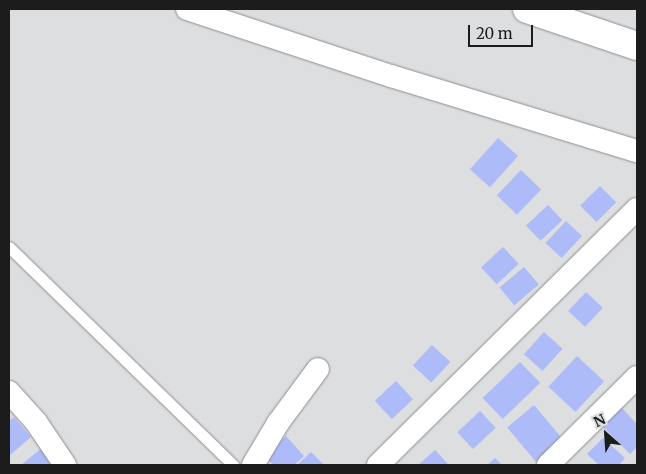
<!DOCTYPE html>
<html>
<head>
<meta charset="utf-8">
<style>
  body { margin:0 }
  #map { position:relative; width:646px; height:474px; overflow:hidden; background:#dddee0; font-family:Merriweather,serif }
  div>[style] { position:absolute }
  .building>* { inset:0; background:#adbbf8; transform-origin:0 0 }
  .roads { filter:drop-shadow(0 0 1px #8e8e90) drop-shadow(0 0 1px #8e8e90) }
  .service>* { height:11px; margin:-5.5px; padding:0 5.5px; transform-origin:5.5px; border-radius:5.5px; background:#fff }
  .minor>* { height:22px; margin:-11px; padding:0 11px; transform-origin:11px; border-radius:11px; background:#fff }
  .motorway>* { height:28px; margin:-14px; padding:0 14px; transform-origin:14px; border-radius:14px; background:#fff }
  span { translate:-50% -50%; white-space:nowrap; text-align:center; line-height:1.15; -webkit-text-stroke:4px #dddee0; paint-order:stroke }
  .frame { position:absolute; inset:0; border:10px solid #1c1c1d; pointer-events:none }
  .north { position:absolute; left:581px; top:409px; width:50px; height:50px; -webkit-text-stroke:4px #dddee0; paint-order:stroke; rotate:334deg; font-size:14px; font-weight:700; line-height:20px; text-align:center; color:#1c1c1d }
  .north::after { content:''; display:block; margin:auto; width:18px; height:22px; background:#1c1c1d; clip-path:polygon(50% 0,100% 100%,50% 72%,0 100%) }
  .scale { position:absolute; left:468px; top:25px; width:65px; height:22px; box-sizing:border-box; border:2px solid #1c1c1d; border-top:0; padding-left:6px; font-size:15px; line-height:18px; white-space:nowrap; color:#1c1c1d; -webkit-text-stroke:4px #dddee0; paint-order:stroke }
</style>
</head>
<body>
<div id="map">
  <div class="building">
    <i style="left:498px;top:138px;width:27px;height:42px;rotate:42deg"></i>
    <i style="left:521px;top:170px;width:28px;height:35px;rotate:44deg"></i>
    <i style="left:600px;top:186px;width:23px;height:28px;rotate:45deg"></i>
    <i style="left:548px;top:205px;width:21px;height:30px;rotate:47deg"></i>
    <i style="left:566px;top:221px;width:22px;height:30px;rotate:43deg"></i>
    <i style="left:503px;top:247px;width:23px;height:30px;rotate:47deg"></i>
    <i style="left:524px;top:267px;width:23px;height:32px;rotate:50deg"></i>
    <i style="left:586px;top:292px;width:23px;height:26px;rotate:43deg"></i>
    <i style="left:544px;top:332px;width:25px;height:30px;rotate:42deg"></i>
    <i style="left:432px;top:345px;width:25px;height:28px;rotate:43deg"></i>
    <i style="left:577px;top:356px;width:37px;height:42px;rotate:43deg"></i>
    <i style="left:520px;top:362px;width:29px;height:52px;rotate:46deg"></i>
    <i style="left:396px;top:381px;width:25px;height:29px;rotate:47deg"></i>
    <i style="left:534px;top:405px;width:45px;height:35px;rotate:50deg"></i>
    <i style="clip-path:polygon(620px 406px,637px 424px,637px 447px,630px 454px,601px 425px)"></i>
    <i style="left:480px;top:411px;width:23px;height:31px;rotate:47deg"></i>
    <i style="clip-path:polygon(14px 417px,31px 437px,9px 456px,9px 421px)"></i>
    <i style="clip-path:polygon(286px 436px,304px 456px,294px 465px,273px 465px,265px 456px)"></i>
    <i style="clip-path:polygon(603px 438px,625px 458px,619px 465px,599px 465px,587px 454px)"></i>
    <i style="clip-path:polygon(42px 448px,56px 465px,21px 465px)"></i>
    <i style="clip-path:polygon(435px 450px,449px 465px,418px 465px)"></i>
    <i style="clip-path:polygon(311px 452px,324px 465px,297px 465px)"></i>
    <i style="clip-path:polygon(495px 458px,502px 465px,487px 465px)"></i>
  </div>
  <div class="roads">
    <div class="service">
      <i style="left:9px;top:247px;width:313px;rotate:44.2deg"></i>
    </div>
    <div class="minor">
      <i style="left:187px;top:9px;width:215px;rotate:18.2deg"></i>
      <i style="left:391px;top:76px;width:257px;rotate:17deg"></i>
      <i style="left:9px;top:392px;width:40px;rotate:48deg"></i>
      <i style="left:36px;top:422px;width:52px;rotate:56deg"></i>
      <i style="left:253px;top:465px;width:49px;rotate:-59.2deg"></i>
      <i style="left:278px;top:423px;width:67px;rotate:-53.5deg"></i>
      <i style="left:378px;top:465px;width:364px;rotate:-44.7deg"></i>
      <i style="left:548px;top:465px;width:125px;rotate:-44.7deg"></i>
    </div>
    <div class="motorway">
      <i style="left:527px;top:9px;width:116px;rotate:18.6deg"></i>
    </div>
  </div>
  <div class="frame"></div>
  <div class="north">N</div>
  <div class="scale">20 m</div>
</div>
</body>
</html>
